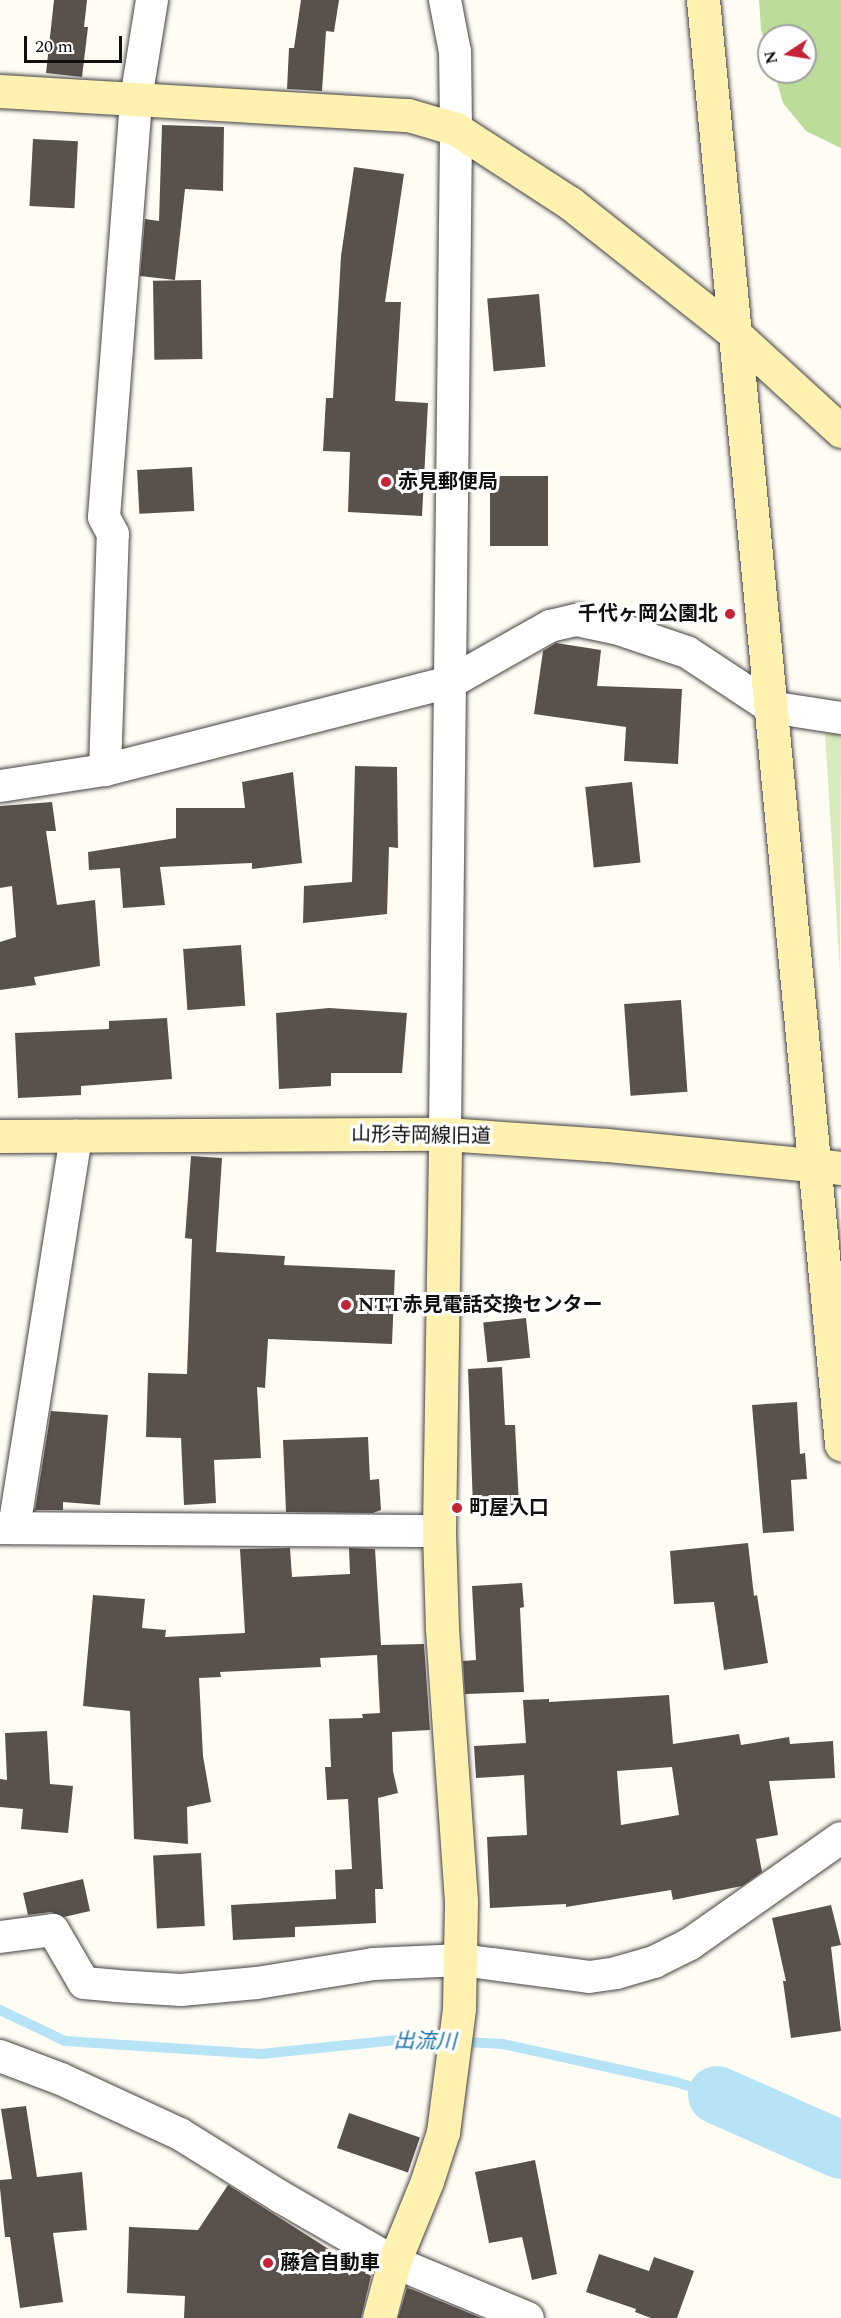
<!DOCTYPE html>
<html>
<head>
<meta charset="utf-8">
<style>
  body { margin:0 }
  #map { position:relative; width:841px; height:2318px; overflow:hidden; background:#fffcf4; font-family:Spectral,"Noto Sans JP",serif }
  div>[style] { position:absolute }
  .green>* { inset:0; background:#d7ebbc }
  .forest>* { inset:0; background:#bcdc9a }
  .stream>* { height:10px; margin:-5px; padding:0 5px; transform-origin:5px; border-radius:5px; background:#b7e3f7 }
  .river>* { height:58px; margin:-29px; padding:0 29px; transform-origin:29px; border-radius:29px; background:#b7e3f7 }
  .building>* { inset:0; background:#59514c; transform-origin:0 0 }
  .roads { filter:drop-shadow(0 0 2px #434343) drop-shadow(0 0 2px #434343) }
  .street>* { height:32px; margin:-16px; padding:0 16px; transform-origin:16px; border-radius:16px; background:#fff }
  .secondary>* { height:33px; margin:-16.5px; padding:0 16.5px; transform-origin:16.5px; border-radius:16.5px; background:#fff1af }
  .dots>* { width:16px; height:16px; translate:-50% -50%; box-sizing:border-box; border:3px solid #fff; border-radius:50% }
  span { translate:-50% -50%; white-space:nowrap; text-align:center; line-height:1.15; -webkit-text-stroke:6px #fff; paint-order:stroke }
  .poi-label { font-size:20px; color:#101010; font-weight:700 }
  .left { translate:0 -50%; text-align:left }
  .right { translate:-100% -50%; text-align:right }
  .street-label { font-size:20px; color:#101010 }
  .water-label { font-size:21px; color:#1670a6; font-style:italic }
  .north { position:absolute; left:757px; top:24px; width:60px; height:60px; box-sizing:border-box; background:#fff; border:2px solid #9f9f9f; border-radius:50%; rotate:258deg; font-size:16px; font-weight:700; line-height:24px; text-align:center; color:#101010 }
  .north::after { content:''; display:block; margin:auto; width:21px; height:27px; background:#c42436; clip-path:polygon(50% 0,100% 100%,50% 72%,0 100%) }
  .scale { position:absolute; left:24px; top:36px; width:98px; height:27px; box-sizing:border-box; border:3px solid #101010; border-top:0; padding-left:8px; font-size:18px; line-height:21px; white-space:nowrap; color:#101010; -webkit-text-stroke:4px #fff; paint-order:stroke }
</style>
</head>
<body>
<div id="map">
  <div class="green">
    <i style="clip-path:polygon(825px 733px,841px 734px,840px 973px)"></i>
  </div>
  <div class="forest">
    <i style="clip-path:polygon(759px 0,841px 0,841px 148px,806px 131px,783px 103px,774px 72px,805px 72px,805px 36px,769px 36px,769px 56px,761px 29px)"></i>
  </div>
  <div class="stream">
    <i style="left:0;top:2010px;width:72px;rotate:25.5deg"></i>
    <i style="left:65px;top:2041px;width:196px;rotate:3.8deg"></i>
    <i style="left:261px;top:2054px;width:146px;rotate:-5.9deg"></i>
    <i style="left:406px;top:2039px;width:97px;rotate:3deg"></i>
    <i style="left:503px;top:2044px;width:177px;rotate:12.4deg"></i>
    <i style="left:676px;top:2082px;width:43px;rotate:17.6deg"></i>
  </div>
  <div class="river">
    <i style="left:717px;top:2095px;width:136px;rotate:23.9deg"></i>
  </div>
  <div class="building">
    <i style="clip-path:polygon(54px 0,87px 0,84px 27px,88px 27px,82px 77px,46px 73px)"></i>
    <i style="clip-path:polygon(301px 0,339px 0,334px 32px,326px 31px,322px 91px,287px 89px,289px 48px,294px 48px)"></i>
    <i style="clip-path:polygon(162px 125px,224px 127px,223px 191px,185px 189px,175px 280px,140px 276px,145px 219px,159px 221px)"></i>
    <i style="left:33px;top:139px;width:45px;height:67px;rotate:3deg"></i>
    <i style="clip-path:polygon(354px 167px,404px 174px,385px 302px,401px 302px,395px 401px,428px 403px,422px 516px,348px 512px,350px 452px,323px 451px,326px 398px,333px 398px,341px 256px)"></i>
    <i style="left:201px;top:280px;width:79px;height:48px;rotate:89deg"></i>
    <i style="left:539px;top:294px;width:73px;height:52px;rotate:85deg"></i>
    <i style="left:192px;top:467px;width:44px;height:55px;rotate:87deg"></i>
    <i style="left:490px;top:476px;width:58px;height:70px"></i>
    <i style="clip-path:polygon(556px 643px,601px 650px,597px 686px,682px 689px,678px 764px,624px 761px,626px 727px,534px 714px,543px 651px)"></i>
    <i style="clip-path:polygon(355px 766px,397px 767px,398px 848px,389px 847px,387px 914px,303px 923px,304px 886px,352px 882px)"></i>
    <i style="clip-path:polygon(293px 772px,302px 863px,252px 869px,252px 863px,160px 867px,165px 905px,123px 908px,120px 868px,89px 870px,88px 852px,176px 838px,176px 808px,245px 808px,242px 782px)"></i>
    <i style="left:632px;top:782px;width:81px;height:47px;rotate:84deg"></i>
    <i style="clip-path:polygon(52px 802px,56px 831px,46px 831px,57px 905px,95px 900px,100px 966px,34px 977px,36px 985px,0 990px,0 942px,16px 937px,12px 886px,0 888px,0 806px)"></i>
    <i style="left:241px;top:945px;width:61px;height:58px;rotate:86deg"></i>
    <i style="left:681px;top:1000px;width:92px;height:57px;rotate:86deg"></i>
    <i style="clip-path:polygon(329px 1008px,407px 1013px,402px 1073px,331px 1073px,331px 1086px,279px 1089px,276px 1013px)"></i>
    <i style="clip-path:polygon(167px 1018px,172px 1079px,81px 1086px,81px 1095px,18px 1098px,15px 1033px,109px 1029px,109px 1021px)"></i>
    <i style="clip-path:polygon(191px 1156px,222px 1158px,216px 1252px,285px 1256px,284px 1265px,395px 1270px,392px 1344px,268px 1339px,265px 1388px,257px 1387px,261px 1458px,214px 1460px,216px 1503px,184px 1505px,181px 1438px,146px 1437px,148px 1373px,187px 1374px,192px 1239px,185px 1238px)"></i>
    <i style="left:526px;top:1318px;width:40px;height:43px;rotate:84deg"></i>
    <i style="clip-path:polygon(502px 1367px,505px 1425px,515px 1425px,519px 1505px,473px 1507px,468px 1369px)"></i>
    <i style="clip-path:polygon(797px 1402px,800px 1454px,805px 1453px,807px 1479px,791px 1480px,794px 1531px,763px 1533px,752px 1405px)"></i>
    <i style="clip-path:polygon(51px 1411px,108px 1415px,100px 1505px,63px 1502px,63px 1510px,35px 1510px)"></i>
    <i style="clip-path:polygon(368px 1437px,370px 1480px,379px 1479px,381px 1510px,373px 1513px,286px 1512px,283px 1440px)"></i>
    <i style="clip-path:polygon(748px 1543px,754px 1596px,757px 1595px,768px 1663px,724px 1670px,714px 1602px,674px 1604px,670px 1551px)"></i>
    <i style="clip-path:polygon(290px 1548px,292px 1577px,350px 1574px,349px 1548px,375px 1549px,381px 1645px,424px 1644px,430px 1730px,392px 1732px,393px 1771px,398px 1793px,378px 1798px,383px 1889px,375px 1889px,376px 1923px,295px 1927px,295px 1937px,233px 1940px,231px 1905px,336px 1899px,335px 1870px,352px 1869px,348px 1799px,327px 1800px,325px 1767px,331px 1767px,329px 1719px,363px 1718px,362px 1714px,380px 1713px,377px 1655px,320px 1658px,321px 1667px,220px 1672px,221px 1677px,199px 1678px,203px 1756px,211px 1802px,187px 1807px,188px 1844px,134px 1839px,130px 1711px,83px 1706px,93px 1595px,145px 1599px,142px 1628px,166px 1630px,165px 1637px,245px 1633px,240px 1549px)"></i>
    <i style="clip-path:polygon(522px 1583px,524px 1607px,520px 1608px,524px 1692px,465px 1694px,463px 1661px,476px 1660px,472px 1586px)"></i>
    <i style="clip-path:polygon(evenodd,669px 1695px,673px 1744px,739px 1734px,741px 1745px,789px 1737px,790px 1744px,833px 1741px,835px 1778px,769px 1781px,778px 1835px,756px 1839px,762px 1872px,742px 1886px,673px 1900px,671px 1890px,566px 1907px,566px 1904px,490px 1908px,487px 1837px,527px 1835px,524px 1775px,476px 1778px,474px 1746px,526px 1743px,523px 1700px,549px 1699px,549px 1702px,669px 1695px,672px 1767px,679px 1815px,621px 1825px,617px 1771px,672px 1767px)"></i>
    <i style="clip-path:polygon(47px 1731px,50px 1784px,73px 1786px,68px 1833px,21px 1829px,23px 1809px,0 1807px,0 1779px,7px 1780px,5px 1733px)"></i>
    <i style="left:201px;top:1853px;width:73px;height:48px;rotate:87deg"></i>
    <i style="clip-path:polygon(83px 1879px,90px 1911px,64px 1917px,51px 1912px,28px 1915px,23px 1893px)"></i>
    <i style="clip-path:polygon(831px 1905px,841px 1945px,831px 1947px,841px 2031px,791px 2038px,783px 1981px,786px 1981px,772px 1918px)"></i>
    <i style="clip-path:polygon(26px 2106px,37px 2177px,82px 2172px,87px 2230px,53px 2233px,63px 2302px,20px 2308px,10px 2237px,5px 2237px,0 2188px,0 2180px,12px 2179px,1px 2109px)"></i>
    <i style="left:349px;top:2113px;width:75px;height:37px;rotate:19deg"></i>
    <i style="clip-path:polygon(535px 2160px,557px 2274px,532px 2280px,522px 2237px,489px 2243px,475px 2172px)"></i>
    <i style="clip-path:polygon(228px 2185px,371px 2276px,361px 2318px,184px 2318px,185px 2296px,127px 2293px,129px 2227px,198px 2230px)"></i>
    <i style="clip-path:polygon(599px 2254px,649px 2271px,654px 2257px,694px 2271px,677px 2318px,651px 2318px,635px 2312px,636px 2309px,586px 2292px)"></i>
    <i style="clip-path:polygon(407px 2288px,411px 2289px,481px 2318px,398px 2318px)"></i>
  </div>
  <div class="roads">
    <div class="street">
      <i style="left:105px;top:770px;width:236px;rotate:-88.1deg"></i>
      <i style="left:113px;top:534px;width:19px;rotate:-118deg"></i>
      <i style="left:104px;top:517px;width:419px;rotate:-85.6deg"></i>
      <i style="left:136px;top:99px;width:100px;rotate:-80.8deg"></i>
      <i style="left:0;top:786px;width:106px;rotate:-8.7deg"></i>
      <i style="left:105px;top:770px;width:357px;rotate:-14.3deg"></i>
      <i style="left:451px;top:682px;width:114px;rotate:-29.5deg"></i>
      <i style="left:550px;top:626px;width:28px;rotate:-13deg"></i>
      <i style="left:577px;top:620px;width:40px;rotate:12deg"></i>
      <i style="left:616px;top:628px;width:75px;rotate:18.7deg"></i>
      <i style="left:687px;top:652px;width:100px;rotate:33.5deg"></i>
      <i style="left:770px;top:707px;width:72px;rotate:8.8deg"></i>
      <i style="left:445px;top:1134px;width:1005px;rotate:-89.37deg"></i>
      <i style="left:456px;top:129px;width:77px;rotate:-90.7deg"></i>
      <i style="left:455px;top:52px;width:53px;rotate:-100.9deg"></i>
      <i style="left:0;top:1528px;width:439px;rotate:0.4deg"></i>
      <i style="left:14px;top:1528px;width:397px;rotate:-81deg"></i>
      <i style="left:0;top:1937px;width:53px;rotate:-7.5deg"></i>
      <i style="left:53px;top:1930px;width:61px;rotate:59.7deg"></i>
      <i style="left:84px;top:1983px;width:32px;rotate:5deg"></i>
      <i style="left:116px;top:1986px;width:65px;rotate:3.5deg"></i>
      <i style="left:181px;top:1990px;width:76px;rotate:-5.3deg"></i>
      <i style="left:257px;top:1983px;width:118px;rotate:-9.3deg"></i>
      <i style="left:373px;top:1964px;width:89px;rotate:-2.6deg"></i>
      <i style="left:462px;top:1960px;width:128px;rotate:7.6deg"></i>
      <i style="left:589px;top:1977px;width:27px;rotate:-8deg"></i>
      <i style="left:616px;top:1973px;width:40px;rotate:-16deg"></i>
      <i style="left:654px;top:1962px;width:40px;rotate:-26.6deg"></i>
      <i style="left:690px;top:1944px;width:184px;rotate:-35.1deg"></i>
      <i style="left:0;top:2056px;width:65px;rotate:20.7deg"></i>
      <i style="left:61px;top:2079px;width:131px;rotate:24.8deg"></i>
      <i style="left:180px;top:2134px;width:119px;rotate:32deg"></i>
      <i style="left:281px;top:2197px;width:130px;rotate:29.9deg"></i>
      <i style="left:394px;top:2262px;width:145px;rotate:22.7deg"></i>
    </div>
    <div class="secondary">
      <i style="left:703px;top:0;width:1451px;rotate:84.54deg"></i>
      <i style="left:0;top:91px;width:409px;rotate:3.4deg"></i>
      <i style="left:408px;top:115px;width:50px;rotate:16.3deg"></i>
      <i style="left:456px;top:129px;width:136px;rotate:33deg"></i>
      <i style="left:570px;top:203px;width:209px;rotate:38.4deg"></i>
      <i style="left:734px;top:333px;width:145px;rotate:42.5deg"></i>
      <i style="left:0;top:1136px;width:445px;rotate:-0.3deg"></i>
      <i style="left:445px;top:1134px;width:162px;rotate:3.9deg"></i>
      <i style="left:607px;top:1145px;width:235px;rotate:5.6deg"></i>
      <i style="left:379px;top:2318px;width:58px;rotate:-75deg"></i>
      <i style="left:394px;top:2262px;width:87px;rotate:-67.8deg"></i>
      <i style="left:427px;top:2181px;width:52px;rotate:-71.9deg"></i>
      <i style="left:443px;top:2132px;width:125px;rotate:-82.6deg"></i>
      <i style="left:459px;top:2008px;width:107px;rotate:-88.9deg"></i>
      <i style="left:461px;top:1901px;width:274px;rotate:-94deg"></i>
      <i style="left:442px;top:1628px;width:97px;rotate:-91.8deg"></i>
      <i style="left:439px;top:1531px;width:397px;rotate:-89.1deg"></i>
    </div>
  </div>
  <div class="dots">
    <i style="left:386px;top:482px;background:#c42436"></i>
    <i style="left:730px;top:614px;background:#c42436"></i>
    <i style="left:346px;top:1305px;background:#c42436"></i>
    <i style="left:457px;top:1508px;background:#c42436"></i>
    <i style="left:268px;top:2263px;background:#c42436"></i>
  </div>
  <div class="poi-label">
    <span class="left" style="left:398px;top:482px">赤見郵便局</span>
    <span class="right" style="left:718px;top:614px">千代ヶ岡公園北</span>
    <span class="left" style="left:358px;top:1305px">NTT赤見電話交換センター</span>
    <span class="left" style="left:469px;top:1508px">町屋入口</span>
    <span class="left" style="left:280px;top:2263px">藤倉自動車</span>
  </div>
  <div class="street-label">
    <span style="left:421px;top:1136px;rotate:1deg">山形寺岡線旧道</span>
  </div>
  <div class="water-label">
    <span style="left:425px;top:2042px;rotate:1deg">出流川</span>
  </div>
  <div class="north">N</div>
  <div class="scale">20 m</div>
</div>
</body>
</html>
